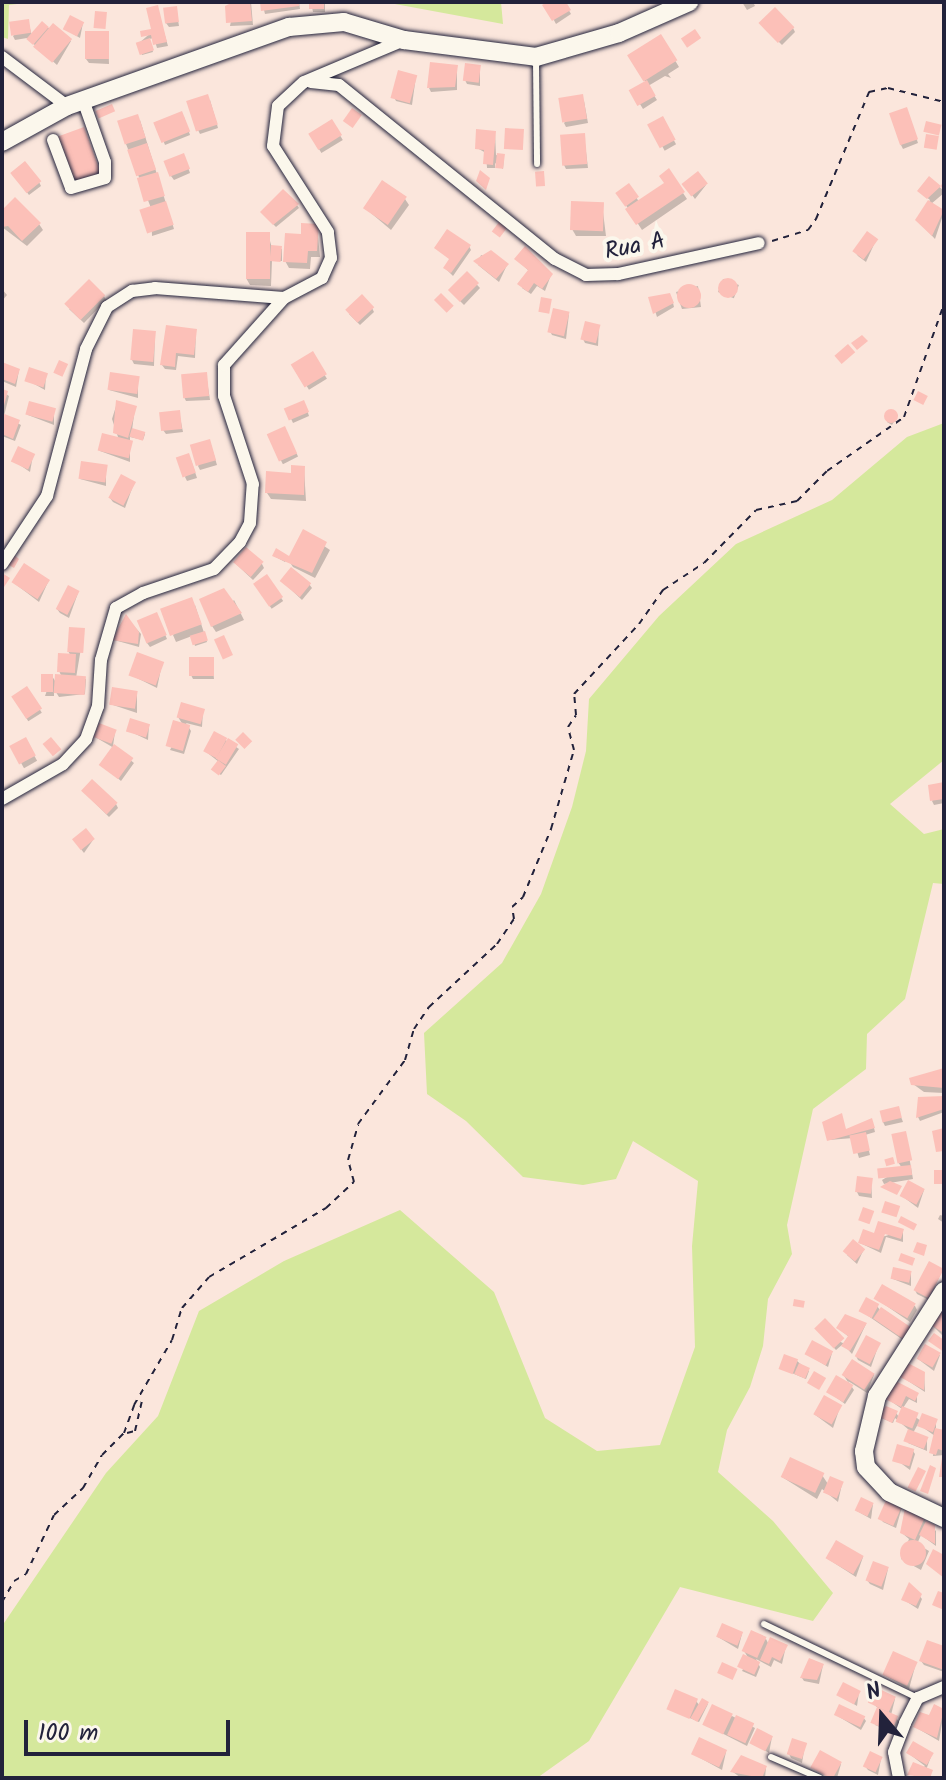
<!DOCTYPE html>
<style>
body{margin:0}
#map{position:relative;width:946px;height:1780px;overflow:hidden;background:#fbe6dc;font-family:Kalam,sans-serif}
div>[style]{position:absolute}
.green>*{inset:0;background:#d5e89c}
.shadow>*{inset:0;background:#0003;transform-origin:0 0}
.building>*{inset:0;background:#fcc0b8;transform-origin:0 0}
.round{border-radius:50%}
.path>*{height:2px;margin-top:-1px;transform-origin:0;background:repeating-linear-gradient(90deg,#22223b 0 6px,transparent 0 12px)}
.roads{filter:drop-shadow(0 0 2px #22223b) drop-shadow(0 0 2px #22223b)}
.lane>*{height:6px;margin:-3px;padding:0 3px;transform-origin:3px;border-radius:3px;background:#fbf7ec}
.street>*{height:12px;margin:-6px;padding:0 6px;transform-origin:6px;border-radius:6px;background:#fbf7ec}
.secondary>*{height:18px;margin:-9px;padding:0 9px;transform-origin:9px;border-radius:9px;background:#fbf7ec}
span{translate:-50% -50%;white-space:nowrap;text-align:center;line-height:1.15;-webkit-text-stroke:8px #fbf7ec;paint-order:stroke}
.street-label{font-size:24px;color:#22223b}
.frame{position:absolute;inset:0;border:4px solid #22223b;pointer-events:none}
.north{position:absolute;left:842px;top:1676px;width:80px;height:80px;-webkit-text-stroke:6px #fbf7ec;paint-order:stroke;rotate:341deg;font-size:22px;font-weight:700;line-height:32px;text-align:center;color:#22223b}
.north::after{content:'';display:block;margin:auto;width:28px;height:36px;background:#22223b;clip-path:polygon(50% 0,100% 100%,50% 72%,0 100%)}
.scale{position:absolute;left:24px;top:1720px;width:206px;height:36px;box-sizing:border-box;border:4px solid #22223b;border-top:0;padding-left:10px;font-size:24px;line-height:28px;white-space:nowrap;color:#22223b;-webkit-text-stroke:6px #fbf7ec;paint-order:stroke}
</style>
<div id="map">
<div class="green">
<i style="clip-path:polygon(2px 2px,33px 2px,9px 5px,8px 39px,2px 37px)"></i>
<i style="clip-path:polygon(384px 2px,501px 2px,503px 24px)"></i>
<i style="clip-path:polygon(944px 423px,944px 760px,890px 804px,924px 834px,944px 829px,944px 884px,933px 883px,905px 999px,867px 1034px,866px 1069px,813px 1109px,787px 1225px,792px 1254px,768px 1299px,763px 1346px,750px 1387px,727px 1430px,718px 1472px,773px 1521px,833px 1593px,813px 1621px,680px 1587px,589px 1741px,537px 1778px,2px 1778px,2px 1626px,106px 1473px,158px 1416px,199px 1311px,284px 1261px,400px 1210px,494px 1292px,545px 1418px,597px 1451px,660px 1445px,695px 1347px,692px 1246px,698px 1181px,633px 1141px,616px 1179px,583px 1185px,523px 1177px,466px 1121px,427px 1094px,424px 1033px,502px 963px,541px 894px,572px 807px,586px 751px,589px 699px,659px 616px,736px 544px,832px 500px,907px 437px)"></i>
</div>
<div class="shadow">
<i style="clip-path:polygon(235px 2px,251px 2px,253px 25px,230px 26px)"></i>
<i style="clip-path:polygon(262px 2px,299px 2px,300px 9px,265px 14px)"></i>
<i style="clip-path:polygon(311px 2px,325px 2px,325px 12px,313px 12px)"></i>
<i style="clip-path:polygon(544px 2px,564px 2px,571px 14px,556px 24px)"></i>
<i style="clip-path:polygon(742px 2px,753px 2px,755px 6px,747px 10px)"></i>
<i style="clip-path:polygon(157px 8px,168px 46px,157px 48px,154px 38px,149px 39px,153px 52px,142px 55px,138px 44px,154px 30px)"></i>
<i style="clip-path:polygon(176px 8px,179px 26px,169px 27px,166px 23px)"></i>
<i style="clip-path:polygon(28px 21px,32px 36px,42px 24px,71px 41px,57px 65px,27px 38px,15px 40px,13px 36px)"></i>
<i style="clip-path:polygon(83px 23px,80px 38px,65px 29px)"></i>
<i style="clip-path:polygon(764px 27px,793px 28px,795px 32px,782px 45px)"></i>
<i style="clip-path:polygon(108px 33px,109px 64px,89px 63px,86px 59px)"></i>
<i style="clip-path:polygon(661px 37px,679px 67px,668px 74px,671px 78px,665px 76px,648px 86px,657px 100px,643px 109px,632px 91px,646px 83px,629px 56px)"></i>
<i style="clip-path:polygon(457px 67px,457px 90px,431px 92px,429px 88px)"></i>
<i style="clip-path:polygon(480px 67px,480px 86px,467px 84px,465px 80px)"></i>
<i style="clip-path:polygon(416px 76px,412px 105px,396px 101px,394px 97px)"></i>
<i style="clip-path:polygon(210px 100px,218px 128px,200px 134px,198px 130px)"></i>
<i style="clip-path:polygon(584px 101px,588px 123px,566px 127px,564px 123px)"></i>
<i style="clip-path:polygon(908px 114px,918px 143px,903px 149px,901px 145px)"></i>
<i style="clip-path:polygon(184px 117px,190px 135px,165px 145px,156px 122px)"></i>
<i style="left:662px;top:119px;width:29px;height:13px;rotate:61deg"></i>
<i style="clip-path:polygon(140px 120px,174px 229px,152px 236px,151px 208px,126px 144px)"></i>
<i style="left:332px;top:122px;width:21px;height:25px;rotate:59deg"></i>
<i style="clip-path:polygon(495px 133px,496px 155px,504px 157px,503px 169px,495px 163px,495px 168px,487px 168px,486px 153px,477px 148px)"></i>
<i style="clip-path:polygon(584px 135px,588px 168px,566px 169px,564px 165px)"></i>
<i style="clip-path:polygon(185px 159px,190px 173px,174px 180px,171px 176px)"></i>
<i style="clip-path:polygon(15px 176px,39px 182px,41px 186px,29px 195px)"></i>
<i style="clip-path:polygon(929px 179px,942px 189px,944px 184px,944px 193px,931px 204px,944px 212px,935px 239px,917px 220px,930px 200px,919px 191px)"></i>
<i style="clip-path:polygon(629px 185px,639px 202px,683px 193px,687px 199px,642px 230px,618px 193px)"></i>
<i style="clip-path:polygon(706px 185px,695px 199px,687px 188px)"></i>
<i style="clip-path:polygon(405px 199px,409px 205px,391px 230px,365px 208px)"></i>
<i style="clip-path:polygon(602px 204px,606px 236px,576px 236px,572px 229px)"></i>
<i style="clip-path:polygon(297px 205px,299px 208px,276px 227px,265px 216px)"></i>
<i style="clip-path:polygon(2px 213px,39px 224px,43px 230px,27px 246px,2px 227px)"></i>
<i style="clip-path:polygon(317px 226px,320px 257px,311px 257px,310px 269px,289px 268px,284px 259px)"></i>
<i style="clip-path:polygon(268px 234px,272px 248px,282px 249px,282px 261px,272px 261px,271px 286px,250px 285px,246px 278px)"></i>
<i style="clip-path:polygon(876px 240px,866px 262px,858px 256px,855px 252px)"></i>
<i style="clip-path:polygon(469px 246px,471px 250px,453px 276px,445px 268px,451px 260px,437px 248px)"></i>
<i style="clip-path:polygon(481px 255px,507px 265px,499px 282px,478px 265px)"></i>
<i style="clip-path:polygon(516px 259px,551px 275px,545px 291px,537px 286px,531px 294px,522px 288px,529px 271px)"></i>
<i style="clip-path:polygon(467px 274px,480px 288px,464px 305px,453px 294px)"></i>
<i style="left:723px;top:279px;width:17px;height:14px;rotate:21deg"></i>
<i style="clip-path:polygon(698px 286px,701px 307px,682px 309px,676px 292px)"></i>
<i style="clip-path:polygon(2px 289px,7px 295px,2px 301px)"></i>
<i style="clip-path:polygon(104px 296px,106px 300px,84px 323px,69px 309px)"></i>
<i style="clip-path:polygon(651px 298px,672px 299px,674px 307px,657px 317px)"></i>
<i style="clip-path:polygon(372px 308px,374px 312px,360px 325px,349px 314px)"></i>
<i style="clip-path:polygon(569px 314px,566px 339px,552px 335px,550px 331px)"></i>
<i style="clip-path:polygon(599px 326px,598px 346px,585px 343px,583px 339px)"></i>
<i style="clip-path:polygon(196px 330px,195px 358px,178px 356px,176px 370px,165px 369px,162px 365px)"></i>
<i style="clip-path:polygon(155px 333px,154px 366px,134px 364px,132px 360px)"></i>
<i style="left:312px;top:354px;width:29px;height:21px;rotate:59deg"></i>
<i style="clip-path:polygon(2px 364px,19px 370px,16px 387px,2px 381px)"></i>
<i style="clip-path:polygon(46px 374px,45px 390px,27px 380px)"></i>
<i style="clip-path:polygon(206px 374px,210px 400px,186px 401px,184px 397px)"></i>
<i style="clip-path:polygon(138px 378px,138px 398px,109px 390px)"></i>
<i style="clip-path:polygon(2px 391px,9px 396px,4px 416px,21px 425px,15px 441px,2px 436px)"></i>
<i style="clip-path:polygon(117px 403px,135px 408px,132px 430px,145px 434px,143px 440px,130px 437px,130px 462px,100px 451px,119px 440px,112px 419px)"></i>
<i style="clip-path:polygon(306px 407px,309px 416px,293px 423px,287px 410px)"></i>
<i style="clip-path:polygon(54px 409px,54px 425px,28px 415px)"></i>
<i style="clip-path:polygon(891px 411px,898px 415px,892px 425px,887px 422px)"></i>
<i style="clip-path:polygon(179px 412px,183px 432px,166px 434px,163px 430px)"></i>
<i style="left:284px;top:429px;width:31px;height:17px;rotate:63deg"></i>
<i style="clip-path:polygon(211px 445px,217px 465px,200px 470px,198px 466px)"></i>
<i style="clip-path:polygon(33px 455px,30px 472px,14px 461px)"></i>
<i style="clip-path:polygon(191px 460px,197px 478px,187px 481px,185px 477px)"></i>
<i style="clip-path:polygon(106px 467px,106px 486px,80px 479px)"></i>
<i style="clip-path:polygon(304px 468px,306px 501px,271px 499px,267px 493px)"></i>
<i style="clip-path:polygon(134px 483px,125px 508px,113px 502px,110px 498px)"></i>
<i style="clip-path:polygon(303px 532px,330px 550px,315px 578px,293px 567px,287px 558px,285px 562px,274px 556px,276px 551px,287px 557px,289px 560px)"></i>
<i style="clip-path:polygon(235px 563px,262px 564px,264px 568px,253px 580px)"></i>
<i style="left:267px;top:577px;width:29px;height:14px;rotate:56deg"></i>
<i style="clip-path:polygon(282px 581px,309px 584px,312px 588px,302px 600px)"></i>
<i style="clip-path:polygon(48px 582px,39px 602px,14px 583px)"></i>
<i style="clip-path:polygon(78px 593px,69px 618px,60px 613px,57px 609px)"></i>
<i style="clip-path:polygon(234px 600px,244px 620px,216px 632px,212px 626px)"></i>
<i style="clip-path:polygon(195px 605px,207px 642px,195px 646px,192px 636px,176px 642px,173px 635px)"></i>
<i style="clip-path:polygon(126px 617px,141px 634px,139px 647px,114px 640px)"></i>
<i style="clip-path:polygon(158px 618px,167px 639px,150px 647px,147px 643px)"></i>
<i style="clip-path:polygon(84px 630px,76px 678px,86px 679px,85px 694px,59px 697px,54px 689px,54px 696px,45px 696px,52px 676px,57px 684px,62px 677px,59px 671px,71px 656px,68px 651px)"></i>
<i style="clip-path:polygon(212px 659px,214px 679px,193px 679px,191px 675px)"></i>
<i style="clip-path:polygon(162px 664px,157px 688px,131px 675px)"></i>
<i style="left:27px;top:689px;width:28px;height:16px;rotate:58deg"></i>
<i style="clip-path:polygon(137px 693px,137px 713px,110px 704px)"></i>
<i style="clip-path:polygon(203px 710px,202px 727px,186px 723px,191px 731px,184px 754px,170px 750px,183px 725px,178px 717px)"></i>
<i style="clip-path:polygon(149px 725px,148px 740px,129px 731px)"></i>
<i style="clip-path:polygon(115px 732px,113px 746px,134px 763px,121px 781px,102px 765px,114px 748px,95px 737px)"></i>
<i style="clip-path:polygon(215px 733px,239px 749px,221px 775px,215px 771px,219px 762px,205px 751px)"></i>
<i style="left:25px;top:739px;width:25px;height:15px;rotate:61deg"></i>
<i style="clip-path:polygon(944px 784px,944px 803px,934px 805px,932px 801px)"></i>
<i style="clip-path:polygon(86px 794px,116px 804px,118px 808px,109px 817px)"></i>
<i style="clip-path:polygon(93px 840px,84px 853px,77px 844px)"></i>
<i style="clip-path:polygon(944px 1070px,944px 1093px,924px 1092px,913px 1084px)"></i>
<i style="clip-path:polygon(944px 1098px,944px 1112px,920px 1121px,918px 1117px)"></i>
<i style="clip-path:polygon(898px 1109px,903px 1122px,885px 1126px,883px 1122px)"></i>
<i style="clip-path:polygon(873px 1124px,875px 1132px,865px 1135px,870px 1155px,859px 1158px,853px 1138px,829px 1140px)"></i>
<i style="clip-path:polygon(905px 1133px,913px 1179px,884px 1184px,882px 1180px,902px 1168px,898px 1162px)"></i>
<i style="clip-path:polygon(871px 1180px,872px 1198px,859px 1196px,857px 1192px)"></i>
<i style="clip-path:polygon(924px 1190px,918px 1208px,902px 1196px)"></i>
<i style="clip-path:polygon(940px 1215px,944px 1216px,944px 1223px,938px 1219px)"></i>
<i style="clip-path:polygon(903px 1231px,903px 1242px,886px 1237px,881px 1253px,860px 1243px)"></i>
<i style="clip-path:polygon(863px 1251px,857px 1264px,847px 1255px)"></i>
<i style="clip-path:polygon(942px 1270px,929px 1300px,917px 1294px,915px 1290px)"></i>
<i style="clip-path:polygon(911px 1273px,911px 1286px,893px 1279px)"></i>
<i style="clip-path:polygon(875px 1298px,915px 1306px,917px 1310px,910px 1322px)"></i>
<i style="clip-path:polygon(944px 1304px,944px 1337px,931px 1324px)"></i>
<i style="clip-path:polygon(877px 1306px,880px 1310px,906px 1342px,861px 1311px)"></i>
<i style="clip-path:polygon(866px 1324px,852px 1354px,843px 1344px,836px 1350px,819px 1332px,845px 1344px,849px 1337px,838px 1328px)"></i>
<i style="clip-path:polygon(879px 1344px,871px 1367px,858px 1360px,856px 1356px)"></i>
<i style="clip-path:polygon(832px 1353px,828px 1367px,807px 1354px)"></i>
<i style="clip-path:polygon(940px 1355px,934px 1371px,918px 1359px)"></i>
<i style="clip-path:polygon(797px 1361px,809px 1371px,806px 1379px,780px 1368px)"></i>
<i style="clip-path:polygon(924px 1373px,925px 1392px,902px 1377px)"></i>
<i style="clip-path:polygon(874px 1375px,867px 1393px,848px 1381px,854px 1390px,845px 1404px,829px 1392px,850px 1385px,844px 1376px)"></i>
<i style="clip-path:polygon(917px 1395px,917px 1403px,909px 1399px,903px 1408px,921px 1421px,936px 1421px,936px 1431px,944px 1432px,944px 1455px,933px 1456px,935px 1436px,918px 1424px,913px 1433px,927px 1438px,927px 1451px,908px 1443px,909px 1430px,895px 1418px,893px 1423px,879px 1417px,896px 1413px,899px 1417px,902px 1409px,885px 1397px)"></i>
<i style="clip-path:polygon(840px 1407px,833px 1428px,814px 1414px)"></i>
<i style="clip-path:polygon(913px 1451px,915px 1454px,910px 1470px,898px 1461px)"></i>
<i style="clip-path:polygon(822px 1475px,828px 1484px,842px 1484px,838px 1502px,822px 1489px,817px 1499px,782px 1477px)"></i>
<i style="clip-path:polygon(873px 1504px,871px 1519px,857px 1511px)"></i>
<i style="clip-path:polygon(902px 1507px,896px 1528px,883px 1522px,881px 1519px)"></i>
<i style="clip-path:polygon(924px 1519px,936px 1531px,936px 1546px,921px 1535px,917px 1544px,929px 1551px,921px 1570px,901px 1559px,909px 1539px,902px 1533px)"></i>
<i style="clip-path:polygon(863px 1557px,856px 1577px,828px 1559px)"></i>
<i style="clip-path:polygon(888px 1569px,883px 1590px,870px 1584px,867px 1580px)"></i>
<i style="clip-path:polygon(910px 1584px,922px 1599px,918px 1609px,904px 1600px)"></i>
<i style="clip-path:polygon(742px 1634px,738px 1649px,718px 1637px)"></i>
<i style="clip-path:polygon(766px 1639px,769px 1645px,786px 1646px,782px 1664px,774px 1660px,771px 1667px,756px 1659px,760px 1667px,756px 1677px,742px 1671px,749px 1659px,744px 1651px)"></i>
<i style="clip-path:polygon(944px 1648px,944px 1672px,924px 1665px,921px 1661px)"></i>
<i style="clip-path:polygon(916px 1663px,909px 1689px,884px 1675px)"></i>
<i style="clip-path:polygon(823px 1665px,819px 1684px,804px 1681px,802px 1678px)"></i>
<i style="clip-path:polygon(859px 1692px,857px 1706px,839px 1695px)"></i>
<i style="clip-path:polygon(895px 1699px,891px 1715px,899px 1721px,894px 1733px,875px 1725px,878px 1708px,871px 1702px)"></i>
<i style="clip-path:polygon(696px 1701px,700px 1706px,708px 1704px,699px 1722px,669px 1709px)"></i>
<i style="clip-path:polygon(935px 1707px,944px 1711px,939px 1741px,915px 1727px,930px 1718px)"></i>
<i style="clip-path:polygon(836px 1715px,863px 1717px,866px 1721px,861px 1730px)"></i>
<i style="clip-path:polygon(732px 1716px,755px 1728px,747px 1746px,704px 1724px)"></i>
<i style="clip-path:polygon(772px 1737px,769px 1753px,753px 1743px)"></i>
<i style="clip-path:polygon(805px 1745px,802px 1763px,791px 1758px,789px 1754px)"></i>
<i style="clip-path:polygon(726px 1752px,722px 1770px,693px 1754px)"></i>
<i style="clip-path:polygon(908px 1753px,932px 1754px,926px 1770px,933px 1778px,911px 1778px,925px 1766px)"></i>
<i style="clip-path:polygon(881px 1759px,878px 1775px,868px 1770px,865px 1766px)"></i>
<i style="clip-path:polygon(841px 1764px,837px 1778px,812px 1767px)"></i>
<i style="clip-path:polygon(766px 1767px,765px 1778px,741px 1778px,733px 1772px)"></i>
</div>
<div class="building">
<i style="clip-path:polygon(233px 2px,250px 2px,252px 21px,226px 23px,225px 6px)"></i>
<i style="clip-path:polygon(260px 2px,299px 2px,299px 6px,261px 11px)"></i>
<i style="left:309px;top:2px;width:15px;height:7px"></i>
<i style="clip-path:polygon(547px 2px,566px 2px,571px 10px,552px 21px,542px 5px)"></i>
<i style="clip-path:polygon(158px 5px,167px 42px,153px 45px,151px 35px,141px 37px,140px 31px,151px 29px,146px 8px)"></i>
<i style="left:177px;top:6px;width:16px;height:14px;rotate:83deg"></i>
<i style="left:775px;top:7px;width:28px;height:23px;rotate:46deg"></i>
<i style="left:95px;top:11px;width:12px;height:17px;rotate:5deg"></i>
<i style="left:70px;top:15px;width:16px;height:16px;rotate:27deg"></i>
<i style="left:29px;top:19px;width:14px;height:20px;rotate:82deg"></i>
<i style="left:42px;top:21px;width:9px;height:24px;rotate:41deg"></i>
<i style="left:53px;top:23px;width:25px;height:31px;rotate:40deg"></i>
<i style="left:695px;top:29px;width:11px;height:17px;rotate:56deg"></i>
<i style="left:85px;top:31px;width:24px;height:28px"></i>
<i style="left:661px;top:34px;width:31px;height:40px;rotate:58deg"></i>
<i style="left:150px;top:38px;width:13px;height:15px;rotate:72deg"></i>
<i style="clip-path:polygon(430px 62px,458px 65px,455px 87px,427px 88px)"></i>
<i style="left:465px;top:63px;width:16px;height:18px;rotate:7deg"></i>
<i style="left:398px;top:70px;width:20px;height:29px;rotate:15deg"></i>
<i style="left:647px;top:80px;width:18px;height:21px;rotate:61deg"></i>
<i style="left:208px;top:94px;width:32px;height:23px;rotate:72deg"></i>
<i style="left:583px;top:94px;width:25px;height:25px;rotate:81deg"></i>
<i style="left:112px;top:104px;width:8px;height:18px;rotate:67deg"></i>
<i style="left:907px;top:107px;width:34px;height:19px;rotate:71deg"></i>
<i style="left:352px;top:108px;width:12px;height:16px;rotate:35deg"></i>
<i style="left:182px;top:111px;width:22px;height:31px;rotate:68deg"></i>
<i style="left:138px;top:114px;width:25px;height:22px;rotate:72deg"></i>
<i style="left:663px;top:116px;width:27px;height:18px;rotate:62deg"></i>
<i style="left:332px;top:119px;width:19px;height:28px;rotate:58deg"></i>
<i style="left:926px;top:121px;width:16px;height:11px;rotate:14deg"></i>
<i style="left:84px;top:127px;width:50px;height:27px;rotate:70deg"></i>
<i style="left:505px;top:128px;width:19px;height:21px;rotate:3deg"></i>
<i style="clip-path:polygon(476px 129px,496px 131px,493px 165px,483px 164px,484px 150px,475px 149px)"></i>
<i style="left:585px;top:133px;width:31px;height:25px;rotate:86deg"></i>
<i style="left:926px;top:134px;width:13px;height:14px;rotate:9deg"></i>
<i style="left:147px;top:143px;width:28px;height:21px;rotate:71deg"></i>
<i style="left:184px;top:153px;width:17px;height:22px;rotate:69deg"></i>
<i style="left:497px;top:153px;width:8px;height:15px;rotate:7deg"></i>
<i style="left:25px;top:161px;width:26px;height:19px;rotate:51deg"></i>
<i style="clip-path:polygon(669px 168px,685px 192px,636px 225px,625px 209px,664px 183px,659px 176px)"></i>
<i style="clip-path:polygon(480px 170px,490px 178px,486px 190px,476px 181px)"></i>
<i style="left:544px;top:171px;width:15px;height:9px;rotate:86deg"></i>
<i style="left:698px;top:171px;width:16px;height:21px;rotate:52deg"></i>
<i style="left:158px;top:172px;width:25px;height:22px;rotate:74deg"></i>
<i style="clip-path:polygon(929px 176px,941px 186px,944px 179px,944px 194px,941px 186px,927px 199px,917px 191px)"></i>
<i style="left:382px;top:180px;width:30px;height:34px;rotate:34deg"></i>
<i style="left:629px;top:183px;width:17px;height:17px;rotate:54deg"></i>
<i style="clip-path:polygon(283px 189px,299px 204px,273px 225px,260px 212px)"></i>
<i style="clip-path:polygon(15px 197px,41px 223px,22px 241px,8px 226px,2px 227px,2px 210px)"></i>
<i style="clip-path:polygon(928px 200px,944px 210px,932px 236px,915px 220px)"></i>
<i style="left:166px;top:201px;width:25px;height:28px;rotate:72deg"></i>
<i style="left:571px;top:201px;width:33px;height:29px;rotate:2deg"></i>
<i style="left:499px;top:222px;width:10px;height:12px;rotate:37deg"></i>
<i style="clip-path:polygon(301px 223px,319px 224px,317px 251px,308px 251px,307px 263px,283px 262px,285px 233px,301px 234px)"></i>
<i style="clip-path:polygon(447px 229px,471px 245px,451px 273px,443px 268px,449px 259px,434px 248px)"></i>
<i style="left:867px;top:231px;width:14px;height:25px;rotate:36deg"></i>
<i style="left:246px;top:232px;width:24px;height:47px"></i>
<i style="left:271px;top:245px;width:11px;height:16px;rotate:5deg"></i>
<i style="clip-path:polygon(525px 246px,553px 274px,542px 289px,534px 283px,528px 292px,517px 284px,528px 270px,514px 259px)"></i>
<i style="clip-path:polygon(491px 250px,509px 264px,496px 279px,473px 261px)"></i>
<i style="left:467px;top:271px;width:17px;height:27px;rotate:45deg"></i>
<i class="round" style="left:718px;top:278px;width:20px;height:20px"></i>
<i style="left:89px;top:279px;width:23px;height:35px;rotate:45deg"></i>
<i class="round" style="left:677px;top:284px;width:24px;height:24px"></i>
<i style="left:441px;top:293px;width:18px;height:10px;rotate:45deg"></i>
<i style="clip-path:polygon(670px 293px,674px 303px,653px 314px,648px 297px)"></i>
<i style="left:362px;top:294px;width:18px;height:23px;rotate:47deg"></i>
<i style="left:541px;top:297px;width:11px;height:15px;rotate:10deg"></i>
<i style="left:553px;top:308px;width:17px;height:25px;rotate:13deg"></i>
<i style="left:585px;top:321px;width:16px;height:19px;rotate:14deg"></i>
<i style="clip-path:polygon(166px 325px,197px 329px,194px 355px,176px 353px,175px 367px,160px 365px)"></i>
<i style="left:133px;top:329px;width:23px;height:31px;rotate:5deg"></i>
<i style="clip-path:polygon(862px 335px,868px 341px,857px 350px,851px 343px)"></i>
<i style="left:848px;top:344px;width:11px;height:18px;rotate:49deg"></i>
<i style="left:313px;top:351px;width:27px;height:26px;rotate:59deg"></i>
<i style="left:59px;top:360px;width:10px;height:14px;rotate:24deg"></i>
<i style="clip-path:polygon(2px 362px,20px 369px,15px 384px,2px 379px)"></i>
<i style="left:29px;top:367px;width:20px;height:15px;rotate:18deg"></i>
<i style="left:110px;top:372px;width:30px;height:18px;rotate:8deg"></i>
<i style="left:207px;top:372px;width:24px;height:26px;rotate:85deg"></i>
<i style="clip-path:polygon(2px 389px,8px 391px,3px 409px,2px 409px)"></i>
<i style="left:918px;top:391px;width:11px;height:10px;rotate:27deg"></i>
<i style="clip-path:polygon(116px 400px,137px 406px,128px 438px,113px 433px)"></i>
<i style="left:304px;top:400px;width:13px;height:22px;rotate:67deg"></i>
<i style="left:29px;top:401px;width:28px;height:14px;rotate:15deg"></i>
<i class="round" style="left:884px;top:409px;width:14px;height:14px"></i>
<i style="left:180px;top:410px;width:19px;height:21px;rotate:84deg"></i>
<i style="clip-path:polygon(2px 413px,20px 420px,13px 439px,2px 434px)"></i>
<i style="left:285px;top:426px;width:30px;height:20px;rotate:66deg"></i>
<i style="left:132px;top:428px;width:14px;height:9px;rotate:17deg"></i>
<i style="left:102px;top:433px;width:32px;height:18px;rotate:14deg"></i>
<i style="left:210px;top:439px;width:22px;height:21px;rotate:74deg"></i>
<i style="left:18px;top:446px;width:19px;height:17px;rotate:25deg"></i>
<i style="left:189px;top:453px;width:21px;height:14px;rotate:71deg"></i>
<i style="left:81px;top:461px;width:27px;height:18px;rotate:8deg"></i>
<i style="clip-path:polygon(291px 465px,305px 466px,304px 495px,265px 493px,266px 471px,291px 473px)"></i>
<i style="left:121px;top:474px;width:17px;height:27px;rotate:28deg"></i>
<i style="clip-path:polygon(303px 529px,327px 542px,312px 573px,272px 556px,276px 548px,289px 556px)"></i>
<i style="left:246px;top:547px;width:23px;height:20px;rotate:40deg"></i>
<i style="clip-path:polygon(14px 555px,19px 559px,14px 568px,9px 565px)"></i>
<i style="left:24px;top:563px;width:31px;height:23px;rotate:33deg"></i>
<i style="left:291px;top:567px;width:26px;height:18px;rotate:39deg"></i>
<i style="clip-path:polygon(2px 573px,10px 578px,2px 590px)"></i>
<i style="left:267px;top:574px;width:28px;height:17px;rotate:55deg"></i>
<i style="left:68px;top:585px;width:13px;height:27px;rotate:27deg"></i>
<i style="clip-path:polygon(224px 588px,242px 613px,211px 627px,199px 599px)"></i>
<i style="left:192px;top:597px;width:29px;height:34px;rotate:70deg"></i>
<i style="left:157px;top:612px;width:25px;height:22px;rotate:67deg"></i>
<i style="clip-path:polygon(126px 614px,139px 632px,138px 644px,112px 640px)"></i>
<i style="left:69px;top:627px;width:16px;height:25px;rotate:4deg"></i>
<i style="left:205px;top:631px;width:10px;height:16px;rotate:73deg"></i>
<i style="left:224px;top:635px;width:22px;height:11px;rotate:66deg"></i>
<i style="left:137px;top:652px;width:29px;height:25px;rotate:20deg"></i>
<i style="left:58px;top:653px;width:18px;height:19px;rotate:3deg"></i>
<i style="left:189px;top:657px;width:25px;height:19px"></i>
<i style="left:41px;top:674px;width:12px;height:18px"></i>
<i style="left:55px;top:674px;width:31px;height:19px;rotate:4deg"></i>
<i style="left:27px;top:686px;width:27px;height:19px;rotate:56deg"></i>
<i style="left:112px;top:687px;width:26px;height:18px;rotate:9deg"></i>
<i style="left:181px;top:702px;width:25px;height:16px;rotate:16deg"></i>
<i style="left:130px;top:718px;width:21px;height:14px;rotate:17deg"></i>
<i style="left:173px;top:720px;width:18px;height:27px;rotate:16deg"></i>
<i style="left:99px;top:723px;width:19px;height:15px;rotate:21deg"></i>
<i style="left:214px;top:731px;width:15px;height:23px;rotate:28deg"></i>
<i style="left:243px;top:732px;width:13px;height:11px;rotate:45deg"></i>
<i style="left:26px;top:737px;width:21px;height:19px;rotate:62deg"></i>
<i style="left:51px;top:737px;width:16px;height:11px;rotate:50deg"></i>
<i style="left:228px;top:738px;width:12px;height:24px;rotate:31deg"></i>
<i style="left:114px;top:744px;width:24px;height:26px;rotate:36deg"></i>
<i style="left:218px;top:760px;width:10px;height:12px;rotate:37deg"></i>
<i style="left:92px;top:779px;width:35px;height:16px;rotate:43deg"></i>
<i style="clip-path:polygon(944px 782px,944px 799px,930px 801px,928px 785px)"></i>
<i style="left:86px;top:828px;width:14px;height:18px;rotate:51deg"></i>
<i style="clip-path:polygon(944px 1068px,944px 1088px,911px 1085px,909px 1078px)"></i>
<i style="clip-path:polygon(944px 1096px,944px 1109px,916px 1118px,918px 1097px)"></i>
<i style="left:899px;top:1106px;width:12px;height:20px;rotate:76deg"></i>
<i style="clip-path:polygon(842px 1113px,846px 1129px,872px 1118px,875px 1128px,827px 1141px,822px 1122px)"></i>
<i style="clip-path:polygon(944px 1128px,944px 1151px,936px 1152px,932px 1131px)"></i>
<i style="left:906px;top:1131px;width:30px;height:15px;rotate:78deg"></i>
<i style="left:866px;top:1132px;width:19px;height:17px;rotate:78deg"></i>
<i style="left:893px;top:1157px;width:7px;height:9px;rotate:74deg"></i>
<i style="left:911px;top:1165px;width:10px;height:34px;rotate:84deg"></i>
<i style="left:934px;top:1170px;width:10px;height:14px"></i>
<i style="left:857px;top:1176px;width:16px;height:16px;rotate:7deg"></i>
<i style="left:908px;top:1180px;width:19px;height:18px;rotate:28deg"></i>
<i style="clip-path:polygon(890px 1181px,902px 1186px,897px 1195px,880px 1187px)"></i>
<i style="left:885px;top:1201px;width:16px;height:12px;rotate:18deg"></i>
<i style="left:863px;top:1207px;width:12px;height:14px;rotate:20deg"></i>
<i style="left:901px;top:1216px;width:18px;height:7px;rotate:27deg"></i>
<i style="clip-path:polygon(878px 1221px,904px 1229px,901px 1239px,885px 1234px,879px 1250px,858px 1243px,863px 1229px,874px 1233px)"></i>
<i style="left:853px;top:1239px;width:16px;height:16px;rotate:40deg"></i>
<i style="clip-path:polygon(917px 1242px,927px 1245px,924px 1256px,913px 1252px)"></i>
<i style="left:901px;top:1253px;width:15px;height:8px;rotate:20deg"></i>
<i style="left:929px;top:1261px;width:17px;height:33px;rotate:28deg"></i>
<i style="left:893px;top:1267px;width:19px;height:12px;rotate:12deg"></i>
<i style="left:882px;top:1284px;width:39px;height:17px;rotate:30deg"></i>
<i style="left:866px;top:1297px;width:15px;height:16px;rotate:28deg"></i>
<i style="left:794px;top:1299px;width:11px;height:7px;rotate:10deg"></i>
<i style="clip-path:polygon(944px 1300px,944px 1333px,929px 1324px)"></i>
<i style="left:881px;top:1307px;width:36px;height:14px;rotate:34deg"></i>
<i style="clip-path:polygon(845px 1314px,867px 1323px,850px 1351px,841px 1346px,848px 1336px,836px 1328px)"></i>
<i style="left:825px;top:1318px;width:28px;height:15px;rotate:46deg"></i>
<i style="clip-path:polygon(934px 1333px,944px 1340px,944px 1352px,928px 1341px)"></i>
<i style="left:866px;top:1335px;width:17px;height:24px;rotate:28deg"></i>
<i style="left:812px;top:1340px;width:24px;height:16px;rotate:28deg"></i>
<i style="left:925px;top:1344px;width:18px;height:17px;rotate:29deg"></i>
<i style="left:784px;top:1354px;width:15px;height:16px;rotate:20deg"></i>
<i style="left:852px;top:1359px;width:27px;height:19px;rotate:33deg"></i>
<i style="left:799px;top:1363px;width:12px;height:12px;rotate:24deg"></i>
<i style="clip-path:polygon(908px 1363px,925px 1372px,924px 1390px,900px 1377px)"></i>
<i style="left:814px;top:1371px;width:14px;height:14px;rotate:30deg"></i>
<i style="left:836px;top:1375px;width:20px;height:20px;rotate:30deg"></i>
<i style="clip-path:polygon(892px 1379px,919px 1393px,915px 1401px,906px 1396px,901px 1407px,883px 1398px)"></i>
<i style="left:824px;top:1395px;width:21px;height:22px;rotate:29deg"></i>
<i style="clip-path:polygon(886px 1406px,898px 1411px,892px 1423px,876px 1415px)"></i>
<i style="left:902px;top:1406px;width:18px;height:17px;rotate:22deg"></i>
<i style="left:922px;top:1413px;width:17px;height:14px;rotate:21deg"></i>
<i style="clip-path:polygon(935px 1428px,944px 1430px,944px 1451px,938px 1449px,936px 1455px,929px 1453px)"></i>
<i style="left:908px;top:1429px;width:22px;height:13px;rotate:21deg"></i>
<i style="left:897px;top:1444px;width:18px;height:18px;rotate:16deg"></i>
<i style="left:790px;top:1457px;width:38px;height:22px;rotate:25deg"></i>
<i style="clip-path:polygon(942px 1458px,944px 1458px,944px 1477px,939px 1477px)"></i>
<i style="clip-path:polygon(930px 1465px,936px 1468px,928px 1494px,920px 1491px)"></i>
<i style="left:918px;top:1467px;width:9px;height:23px;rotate:27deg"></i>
<i style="left:830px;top:1476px;width:15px;height:18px;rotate:23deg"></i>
<i style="left:861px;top:1497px;width:14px;height:15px;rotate:25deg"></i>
<i style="left:887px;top:1498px;width:17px;height:23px;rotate:24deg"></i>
<i style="clip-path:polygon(905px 1508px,925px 1517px,915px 1540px,900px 1533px)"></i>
<i style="clip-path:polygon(926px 1521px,935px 1525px,935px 1544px,919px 1535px)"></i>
<i style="left:836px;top:1540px;width:32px;height:21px;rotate:30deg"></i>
<i class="round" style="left:900px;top:1540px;width:26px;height:26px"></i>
<i style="clip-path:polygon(933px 1549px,944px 1555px,944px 1578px,926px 1564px)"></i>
<i style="left:873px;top:1561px;width:17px;height:21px;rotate:21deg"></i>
<i style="clip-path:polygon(909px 1582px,922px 1594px,916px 1606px,901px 1600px)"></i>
<i style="clip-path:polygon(938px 1591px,944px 1593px,944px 1610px,932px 1605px)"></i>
<i style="left:722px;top:1623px;width:23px;height:15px;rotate:23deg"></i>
<i style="left:751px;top:1630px;width:17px;height:23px;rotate:24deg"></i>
<i style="clip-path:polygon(770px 1637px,788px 1645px,780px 1661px,772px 1657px,769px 1664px,760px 1660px)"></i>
<i style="clip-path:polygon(927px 1640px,944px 1646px,944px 1670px,919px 1661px)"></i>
<i style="left:893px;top:1651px;width:27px;height:26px;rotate:24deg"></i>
<i style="left:743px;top:1654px;width:19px;height:14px;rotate:25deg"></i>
<i style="clip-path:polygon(809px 1658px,824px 1664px,817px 1680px,800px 1678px)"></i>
<i style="left:722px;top:1662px;width:17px;height:12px;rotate:24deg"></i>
<i style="left:843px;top:1682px;width:20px;height:15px;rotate:27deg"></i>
<i style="left:875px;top:1687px;width:23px;height:17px;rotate:25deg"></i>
<i style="left:675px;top:1689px;width:25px;height:22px;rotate:23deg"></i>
<i style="left:702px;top:1698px;width:8px;height:23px;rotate:30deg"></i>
<i style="left:712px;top:1704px;width:23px;height:23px;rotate:25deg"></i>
<i style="left:839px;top:1704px;width:29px;height:12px;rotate:25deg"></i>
<i style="clip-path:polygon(934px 1704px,944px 1709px,937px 1738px,913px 1727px,920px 1712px,929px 1715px)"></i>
<i style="left:877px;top:1707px;width:23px;height:17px;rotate:23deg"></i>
<i style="left:736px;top:1715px;width:20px;height:22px;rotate:24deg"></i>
<i style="left:757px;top:1728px;width:18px;height:17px;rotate:27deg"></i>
<i style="left:699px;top:1737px;width:31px;height:19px;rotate:25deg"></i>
<i style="left:792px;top:1738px;width:16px;height:17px;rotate:18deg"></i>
<i style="left:913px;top:1741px;width:24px;height:14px;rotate:30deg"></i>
<i style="left:820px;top:1750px;width:25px;height:20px;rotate:29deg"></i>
<i style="left:870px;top:1751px;width:14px;height:17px;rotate:25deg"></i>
<i style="clip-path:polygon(741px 1755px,767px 1766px,762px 1778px,730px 1772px)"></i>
<i style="clip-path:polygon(913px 1762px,933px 1770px,930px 1778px,907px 1775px)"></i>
</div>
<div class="path">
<i style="left:772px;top:241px;width:38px;rotate:-17deg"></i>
<i style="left:808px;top:230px;width:14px;rotate:-54deg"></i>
<i style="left:816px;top:219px;width:138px;rotate:-67.3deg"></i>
<i style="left:869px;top:92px;width:19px;rotate:-12deg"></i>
<i style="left:888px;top:88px;width:58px;rotate:14deg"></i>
<i style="left:127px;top:1433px;width:8px;rotate:-14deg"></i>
<i style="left:135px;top:1431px;width:32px;rotate:-77deg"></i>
<i style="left:2px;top:1602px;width:24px;rotate:-60deg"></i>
<i style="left:14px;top:1581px;width:14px;rotate:-30deg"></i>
<i style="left:26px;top:1574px;width:65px;rotate:-64.6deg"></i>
<i style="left:54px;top:1515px;width:40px;rotate:-43deg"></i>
<i style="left:83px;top:1488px;width:38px;rotate:-60deg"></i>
<i style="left:102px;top:1455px;width:31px;rotate:-45deg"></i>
<i style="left:124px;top:1433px;width:30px;rotate:-70deg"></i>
<i style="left:134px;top:1405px;width:75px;rotate:-59.7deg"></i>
<i style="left:172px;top:1340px;width:34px;rotate:-73deg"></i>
<i style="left:182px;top:1308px;width:41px;rotate:-48.9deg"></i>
<i style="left:209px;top:1277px;width:136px;rotate:-30.5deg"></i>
<i style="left:326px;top:1208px;width:38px;rotate:-43deg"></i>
<i style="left:354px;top:1182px;width:23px;rotate:-105deg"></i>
<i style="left:348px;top:1160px;width:37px;rotate:-74deg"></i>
<i style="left:358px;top:1124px;width:79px;rotate:-53.7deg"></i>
<i style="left:405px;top:1060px;width:32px;rotate:-74deg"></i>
<i style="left:414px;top:1029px;width:27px;rotate:-56deg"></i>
<i style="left:429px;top:1007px;width:93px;rotate:-42.8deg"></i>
<i style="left:497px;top:944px;width:30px;rotate:-56deg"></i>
<i style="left:514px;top:919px;width:12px;rotate:-99deg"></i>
<i style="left:512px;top:907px;width:15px;rotate:-42deg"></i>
<i style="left:523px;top:897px;width:74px;rotate:-67.6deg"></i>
<i style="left:551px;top:829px;width:82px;rotate:-73.8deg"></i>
<i style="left:574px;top:750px;width:24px;rotate:-105deg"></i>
<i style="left:568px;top:727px;width:14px;rotate:-56deg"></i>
<i style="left:576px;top:715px;width:21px;rotate:-95deg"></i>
<i style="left:574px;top:694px;width:96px;rotate:-47.1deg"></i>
<i style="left:639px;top:624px;width:42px;rotate:-54.8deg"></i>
<i style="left:663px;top:590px;width:49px;rotate:-33.4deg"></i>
<i style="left:704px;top:563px;width:74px;rotate:-45.5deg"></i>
<i style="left:756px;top:510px;width:42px;rotate:-12.4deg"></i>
<i style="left:797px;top:501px;width:42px;rotate:-45deg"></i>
<i style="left:827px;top:471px;width:94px;rotate:-35deg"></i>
<i style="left:904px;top:417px;width:120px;rotate:-70.5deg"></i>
</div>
<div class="roads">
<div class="lane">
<i style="left:536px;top:61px;width:103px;rotate:89.4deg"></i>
<i style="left:764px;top:1624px;width:171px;rotate:25.7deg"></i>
<i style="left:771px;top:1757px;width:53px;rotate:23.2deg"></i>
</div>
<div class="street">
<i style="left:2px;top:57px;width:81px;rotate:37deg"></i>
<i style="left:311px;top:82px;width:28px;rotate:6deg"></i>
<i style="left:339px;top:85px;width:277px;rotate:38.9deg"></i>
<i style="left:555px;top:259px;width:35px;rotate:27deg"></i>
<i style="left:586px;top:275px;width:32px;rotate:-2deg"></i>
<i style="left:618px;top:274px;width:144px;rotate:-12.4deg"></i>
<i style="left:53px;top:140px;width:51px;rotate:69.4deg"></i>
<i style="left:71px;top:188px;width:35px;rotate:-16deg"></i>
<i style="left:105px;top:178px;width:16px;rotate:-90deg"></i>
<i style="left:105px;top:162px;width:66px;rotate:-109.5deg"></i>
<i style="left:2px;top:564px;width:82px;rotate:-56.5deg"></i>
<i style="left:47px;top:496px;width:152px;rotate:-75.1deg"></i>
<i style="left:86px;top:349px;width:47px;rotate:-63.4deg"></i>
<i style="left:107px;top:307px;width:30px;rotate:-33deg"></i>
<i style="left:132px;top:291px;width:23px;rotate:-7deg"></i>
<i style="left:155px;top:288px;width:129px;rotate:4.4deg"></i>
<i style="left:284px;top:298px;width:43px;rotate:-27.8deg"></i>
<i style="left:322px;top:278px;width:22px;rotate:-66deg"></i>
<i style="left:331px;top:258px;width:26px;rotate:-97deg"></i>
<i style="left:328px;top:232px;width:102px;rotate:-122.6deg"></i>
<i style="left:273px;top:146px;width:40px;rotate:-82.9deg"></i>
<i style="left:278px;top:106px;width:35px;rotate:-43deg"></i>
<i style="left:304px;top:82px;width:108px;rotate:-22.8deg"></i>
<i style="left:2px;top:799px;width:70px;rotate:-29.8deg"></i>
<i style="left:63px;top:764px;width:34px;rotate:-47deg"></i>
<i style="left:86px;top:739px;width:35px;rotate:-70deg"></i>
<i style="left:98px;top:706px;width:46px;rotate:-86.3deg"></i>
<i style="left:101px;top:660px;width:54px;rotate:-73.9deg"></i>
<i style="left:116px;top:608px;width:31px;rotate:-29deg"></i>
<i style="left:143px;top:593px;width:75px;rotate:-18.7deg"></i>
<i style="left:214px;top:569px;width:37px;rotate:-46deg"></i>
<i style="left:240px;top:542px;width:21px;rotate:-62deg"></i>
<i style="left:250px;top:523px;width:39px;rotate:-86deg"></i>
<i style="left:253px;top:484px;width:93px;rotate:-108.2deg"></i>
<i style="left:224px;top:396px;width:31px;rotate:-90deg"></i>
<i style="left:224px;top:365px;width:90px;rotate:-48.2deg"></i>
<i style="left:899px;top:1778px;width:26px;rotate:-101deg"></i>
<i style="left:894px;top:1752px;width:31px;rotate:-69deg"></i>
<i style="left:905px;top:1723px;width:28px;rotate:-63deg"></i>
<i style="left:918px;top:1698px;width:28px;rotate:-23deg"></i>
</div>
<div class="secondary">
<i style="left:2px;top:142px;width:74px;rotate:-29deg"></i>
<i style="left:67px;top:106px;width:236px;rotate:-19.6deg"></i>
<i style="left:289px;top:27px;width:55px;rotate:-5.2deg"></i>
<i style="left:344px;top:22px;width:63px;rotate:16.7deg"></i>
<i style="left:404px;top:40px;width:133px;rotate:7.3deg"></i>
<i style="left:536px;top:57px;width:86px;rotate:-16.1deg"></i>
<i style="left:619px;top:33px;width:77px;rotate:-23.9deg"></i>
<i style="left:944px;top:1291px;width:125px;rotate:122.5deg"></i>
<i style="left:877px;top:1396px;width:57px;rotate:103.3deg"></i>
<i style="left:864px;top:1451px;width:16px;rotate:83deg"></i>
<i style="left:866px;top:1467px;width:34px;rotate:47deg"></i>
<i style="left:889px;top:1492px;width:61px;rotate:25.3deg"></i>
</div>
</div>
<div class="street-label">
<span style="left:635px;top:247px;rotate:-11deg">Rua A</span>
</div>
<div class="frame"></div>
<div class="north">N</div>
<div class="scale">100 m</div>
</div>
